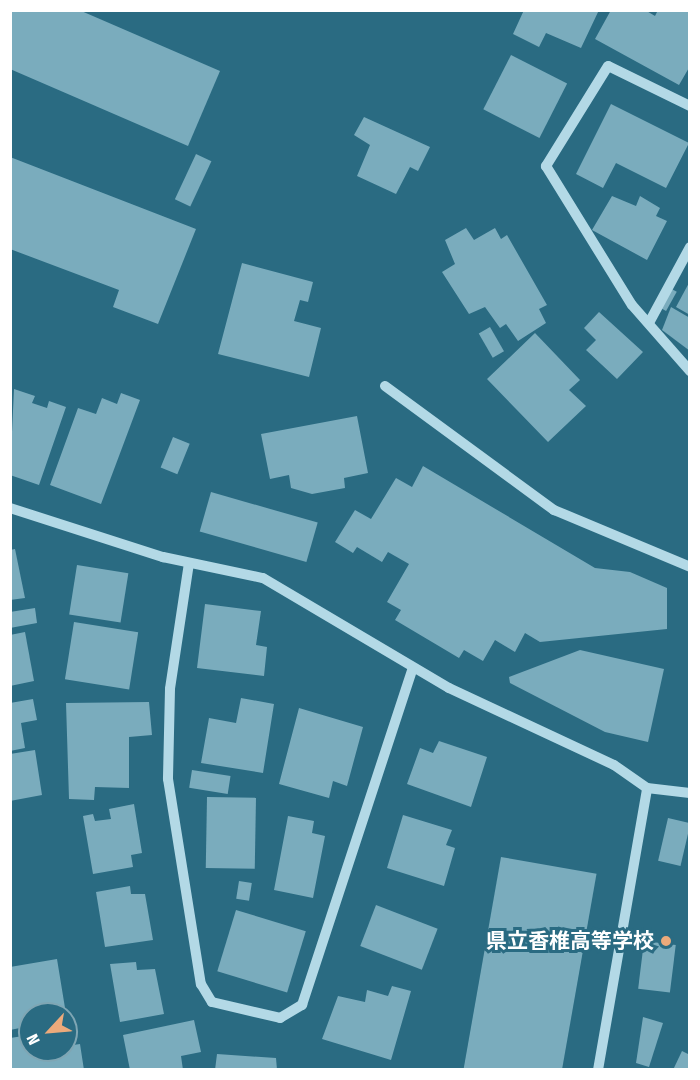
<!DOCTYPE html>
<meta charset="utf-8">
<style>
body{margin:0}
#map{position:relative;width:700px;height:1080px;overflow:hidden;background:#2a6b82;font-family:"Fira Sans Condensed","Noto Sans JP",sans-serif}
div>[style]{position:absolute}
.building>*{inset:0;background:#7aacbd;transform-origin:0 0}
.minor>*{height:10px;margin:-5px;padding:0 5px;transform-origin:5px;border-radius:5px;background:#b3d9e6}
.dots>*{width:16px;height:16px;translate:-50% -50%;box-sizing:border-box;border:3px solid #2a6b82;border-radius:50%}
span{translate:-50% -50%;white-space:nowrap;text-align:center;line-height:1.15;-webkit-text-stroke:6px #2a6b82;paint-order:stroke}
.poi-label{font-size:21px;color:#fff;font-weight:700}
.right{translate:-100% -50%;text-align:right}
.frame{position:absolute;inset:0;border:12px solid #fff;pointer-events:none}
.north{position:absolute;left:18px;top:1002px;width:60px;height:60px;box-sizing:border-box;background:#2a6b82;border:2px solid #7fa6b4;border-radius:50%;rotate:244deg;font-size:16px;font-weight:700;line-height:24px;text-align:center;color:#fff}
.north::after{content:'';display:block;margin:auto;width:21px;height:27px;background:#ecaa7b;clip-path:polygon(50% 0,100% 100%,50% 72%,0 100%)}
</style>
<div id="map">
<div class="building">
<i style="clip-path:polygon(10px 10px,79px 10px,220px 71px,188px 146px,10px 69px)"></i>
<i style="clip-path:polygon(524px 10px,599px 10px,581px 48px,546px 33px,539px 47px,513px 34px)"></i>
<i style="clip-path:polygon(611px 10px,645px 10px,655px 16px,658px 10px,690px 10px,690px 66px,679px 85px,595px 39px)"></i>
<i style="left:511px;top:55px;width:63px;height:61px;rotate:27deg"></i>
<i style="clip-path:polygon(611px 104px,689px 143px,666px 188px,616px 163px,603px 188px,576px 174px)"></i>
<i style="clip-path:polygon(364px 117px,430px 147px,418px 171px,410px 167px,396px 194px,357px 176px,370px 145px,354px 135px)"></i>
<i style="left:196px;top:154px;width:17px;height:50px;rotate:25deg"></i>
<i style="clip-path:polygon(10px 157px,196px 229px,158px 324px,113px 307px,119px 290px,10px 249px)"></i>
<i style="clip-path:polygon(612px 196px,636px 206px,640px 196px,660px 208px,656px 216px,667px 221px,647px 260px,592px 230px)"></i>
<i style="clip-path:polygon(466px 228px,474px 240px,495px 228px,501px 239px,507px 235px,547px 305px,539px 309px,546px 323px,518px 341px,506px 324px,500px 328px,485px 307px,469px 314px,442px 272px,455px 264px,445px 240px)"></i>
<i style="clip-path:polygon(242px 263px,313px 282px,308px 302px,300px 300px,294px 321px,321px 328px,309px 377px,218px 354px)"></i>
<i style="clip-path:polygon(690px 281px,690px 315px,676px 307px)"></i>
<i style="left:668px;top:287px;width:10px;height:22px;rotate:29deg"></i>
<i style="clip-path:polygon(671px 307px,690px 318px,690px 351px,662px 330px)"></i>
<i style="clip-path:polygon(599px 312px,643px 352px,617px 379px,586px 350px,596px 340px,584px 328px)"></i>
<i style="left:490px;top:327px;width:28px;height:13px;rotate:60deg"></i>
<i style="clip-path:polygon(535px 333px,580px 380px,569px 390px,586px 406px,548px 442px,487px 379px)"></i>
<i style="clip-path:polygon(14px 389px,35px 396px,32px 403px,47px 408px,49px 401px,66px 407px,39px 485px,10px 475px)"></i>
<i style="clip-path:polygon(121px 393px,140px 400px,101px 504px,50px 485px,78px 408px,96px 414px,102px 398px,117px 404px)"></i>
<i style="clip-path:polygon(357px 416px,368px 473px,344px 478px,345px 488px,312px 494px,291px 488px,289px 475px,270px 479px,261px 434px)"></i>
<i style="left:173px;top:437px;width:18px;height:33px;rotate:22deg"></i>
<i style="clip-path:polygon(423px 466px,595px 568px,630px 572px,667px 588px,667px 629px,540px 642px,525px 633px,515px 652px,495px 640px,483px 661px,464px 650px,459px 658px,395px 620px,401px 610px,387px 602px,409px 564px,388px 552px,382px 562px,357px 547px,353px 553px,335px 542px,355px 510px,371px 519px,396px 478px,412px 487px)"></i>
<i style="left:211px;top:492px;width:111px;height:41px;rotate:16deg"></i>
<i style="clip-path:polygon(15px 549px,25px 598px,10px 600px,10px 550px)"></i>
<i style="left:77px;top:565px;width:52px;height:50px;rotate:9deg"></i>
<i style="clip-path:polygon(205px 604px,261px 611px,256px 645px,267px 647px,264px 676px,197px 668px)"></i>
<i style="clip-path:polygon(35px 608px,37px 623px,10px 628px,10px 612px)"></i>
<i style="left:74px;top:622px;width:65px;height:58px;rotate:9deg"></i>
<i style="clip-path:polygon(25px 632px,34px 681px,10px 686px,10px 635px)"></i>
<i style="clip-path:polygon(580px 650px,664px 669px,648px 742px,605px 732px,510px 683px,509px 677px)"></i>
<i style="clip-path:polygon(241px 698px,274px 704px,263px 773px,201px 763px,209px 718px,236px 723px)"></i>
<i style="clip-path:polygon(33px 699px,37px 720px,21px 723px,25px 748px,10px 751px,10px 703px)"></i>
<i style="clip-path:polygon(149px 702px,152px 735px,129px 737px,129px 788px,95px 787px,94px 800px,69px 799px,66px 703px)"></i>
<i style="clip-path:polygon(299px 708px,363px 727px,347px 786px,333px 781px,329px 798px,279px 784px)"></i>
<i style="clip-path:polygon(439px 741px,487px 757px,471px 807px,407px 784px,420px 748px,433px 753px)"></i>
<i style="clip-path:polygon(35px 750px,42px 795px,10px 801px,10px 754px)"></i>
<i style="left:192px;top:770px;width:39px;height:18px;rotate:9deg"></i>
<i style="left:207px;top:797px;width:49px;height:71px;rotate:1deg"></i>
<i style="clip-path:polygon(134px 804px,142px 853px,131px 855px,133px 867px,93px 874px,83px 816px,93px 814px,95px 821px,111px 819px,109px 809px)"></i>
<i style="clip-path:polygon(403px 815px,452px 830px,446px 845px,455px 848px,444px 886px,387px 868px)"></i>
<i style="clip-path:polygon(288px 816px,314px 821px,312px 833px,325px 836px,313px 898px,274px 890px)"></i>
<i style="left:668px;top:818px;width:23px;height:44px;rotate:13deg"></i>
<i style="left:501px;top:857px;width:97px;height:216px;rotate:10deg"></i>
<i style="left:239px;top:881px;width:13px;height:18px;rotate:9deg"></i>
<i style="clip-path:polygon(130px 886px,131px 894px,145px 894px,153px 940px,105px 947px,96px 892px)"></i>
<i style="left:376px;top:905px;width:66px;height:44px;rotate:21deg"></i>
<i style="left:236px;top:910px;width:73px;height:64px;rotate:17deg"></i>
<i style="left:644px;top:941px;width:32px;height:48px;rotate:7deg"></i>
<i style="clip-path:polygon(57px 959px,66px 1014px,30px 1014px,30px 1026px,10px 1030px,10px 967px)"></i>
<i style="clip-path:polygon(136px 962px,137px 970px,155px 969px,164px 1014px,120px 1022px,110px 964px)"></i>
<i style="clip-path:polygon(392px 986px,411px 991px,391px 1060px,322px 1039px,338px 996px,365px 1002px,367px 990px,388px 996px)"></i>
<i style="clip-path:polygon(643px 1017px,663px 1023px,649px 1067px,636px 1063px)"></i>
<i style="clip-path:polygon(194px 1020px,201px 1052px,181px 1056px,183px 1070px,130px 1070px,123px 1035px)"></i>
<i style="clip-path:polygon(30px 1035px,30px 1050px,66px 1050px,66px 1046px,80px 1044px,84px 1070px,10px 1070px,10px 1038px)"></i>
<i style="clip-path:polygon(682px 1051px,690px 1055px,690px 1070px,673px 1070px)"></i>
<i style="clip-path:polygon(217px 1054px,276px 1058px,277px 1070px,215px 1070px)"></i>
</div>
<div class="minor">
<i style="left:690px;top:106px;width:91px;rotate:-154deg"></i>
<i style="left:608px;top:66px;width:118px;rotate:121.8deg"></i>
<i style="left:546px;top:166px;width:163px;rotate:58.3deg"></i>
<i style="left:632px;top:305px;width:88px;rotate:48.7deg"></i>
<i style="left:650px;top:321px;width:84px;rotate:-61.6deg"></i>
<i style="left:385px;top:386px;width:210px;rotate:36.3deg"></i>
<i style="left:554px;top:510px;width:147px;rotate:22.7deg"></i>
<i style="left:10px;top:508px;width:161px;rotate:17.8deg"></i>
<i style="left:163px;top:557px;width:102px;rotate:11.9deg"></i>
<i style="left:263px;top:578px;width:216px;rotate:30.6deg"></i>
<i style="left:449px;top:688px;width:182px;rotate:25deg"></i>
<i style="left:614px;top:765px;width:40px;rotate:34.9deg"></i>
<i style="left:647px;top:788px;width:43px;rotate:6.6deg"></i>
<i style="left:189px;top:563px;width:127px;rotate:98.6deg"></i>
<i style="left:170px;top:689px;width:90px;rotate:91.3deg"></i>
<i style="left:168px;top:779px;width:208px;rotate:80.9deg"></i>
<i style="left:201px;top:984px;width:21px;rotate:59deg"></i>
<i style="left:212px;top:1002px;width:70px;rotate:13.2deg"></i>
<i style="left:280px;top:1018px;width:26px;rotate:-31deg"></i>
<i style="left:302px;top:1005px;width:355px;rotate:-71.8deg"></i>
<i style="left:598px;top:1070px;width:286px;rotate:-80.1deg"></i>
</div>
<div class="dots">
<i style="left:666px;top:941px;background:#ecaa7b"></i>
</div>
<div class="poi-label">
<span class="right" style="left:654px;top:941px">県立香椎高等学校</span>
</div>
<div class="frame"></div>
<div class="north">N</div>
</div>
